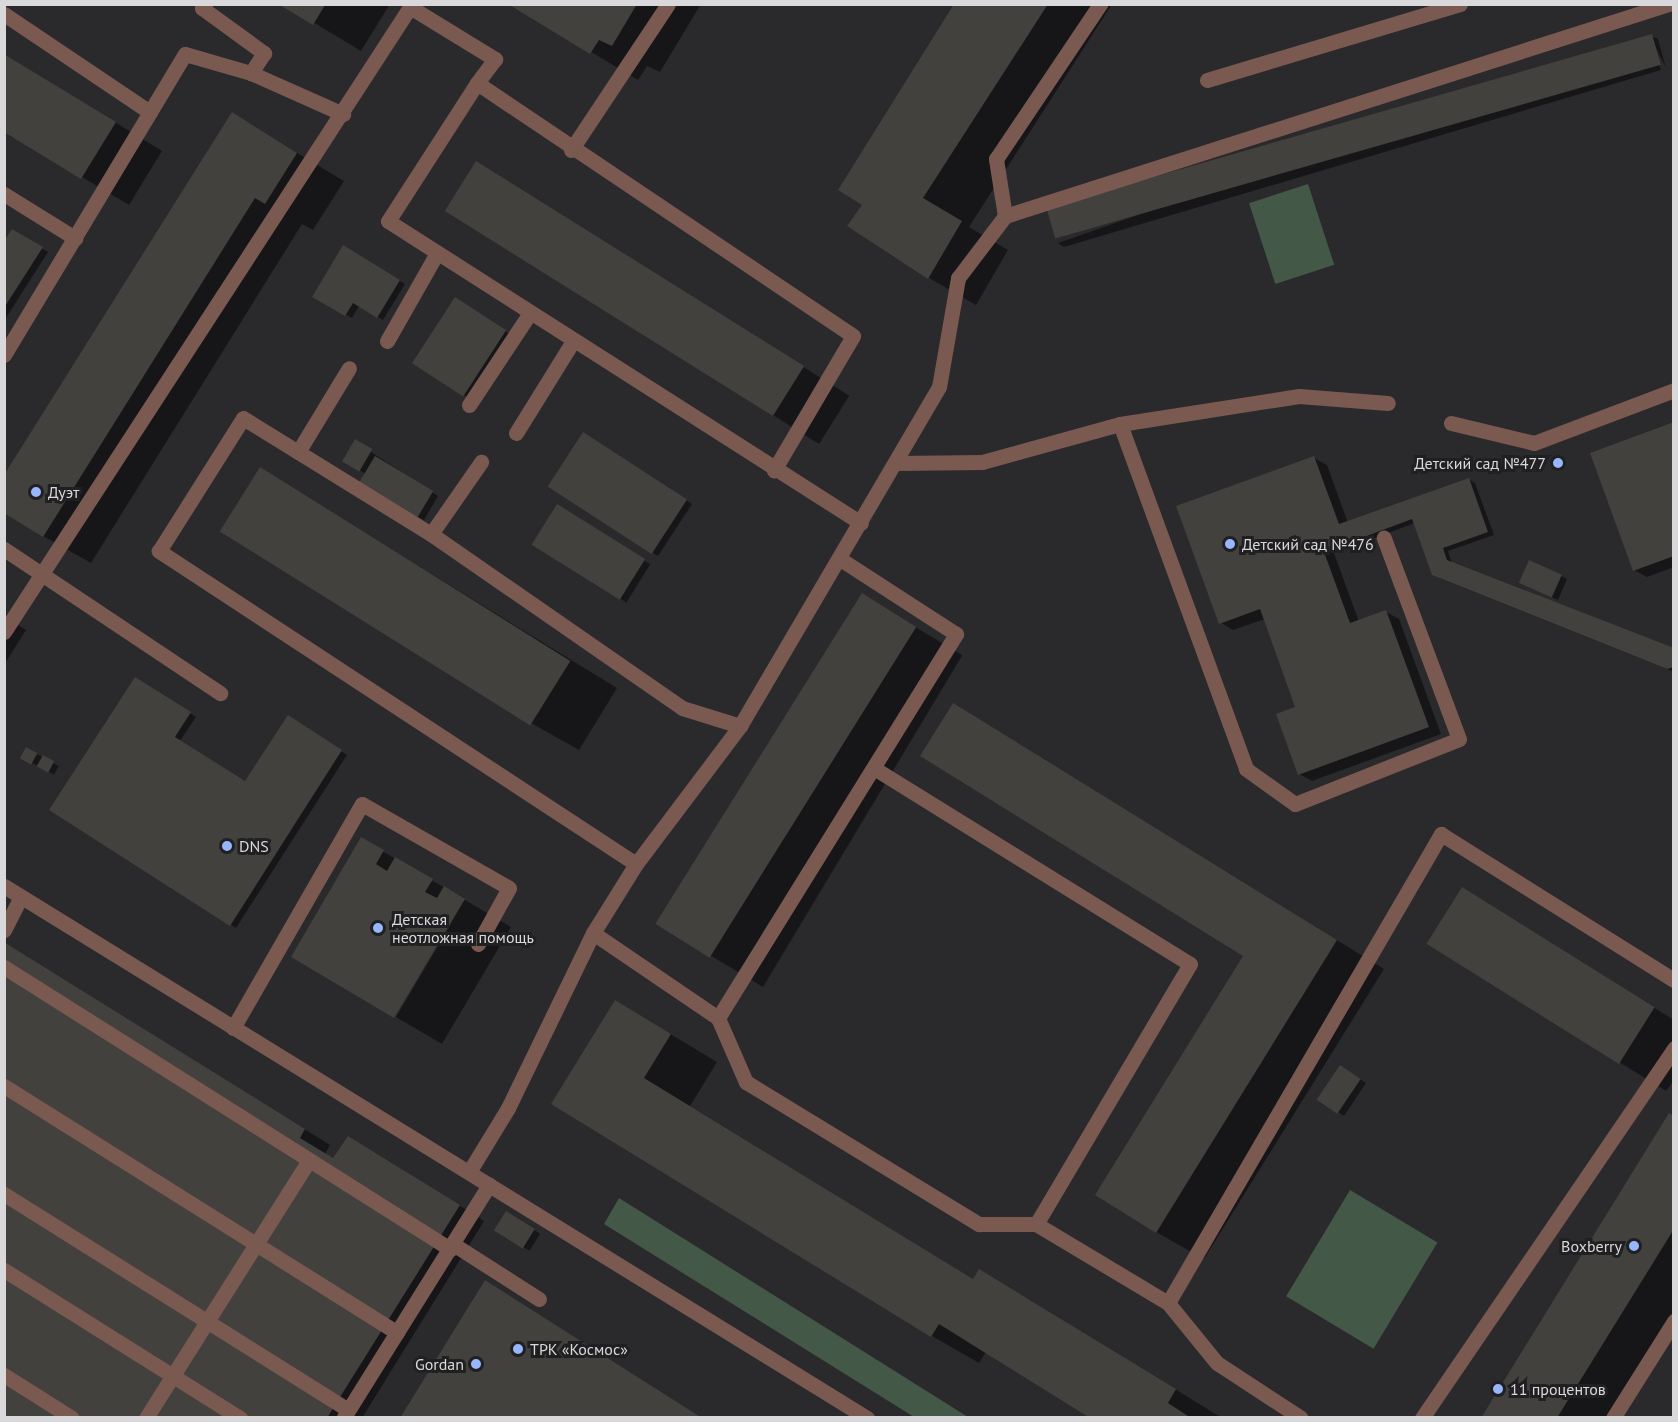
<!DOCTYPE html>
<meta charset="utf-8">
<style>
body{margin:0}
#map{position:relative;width:1678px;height:1422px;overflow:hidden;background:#2a292c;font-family:"PT Sans",sans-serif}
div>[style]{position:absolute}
.green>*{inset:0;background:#445847;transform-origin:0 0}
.shadow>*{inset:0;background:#0007;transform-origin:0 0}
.building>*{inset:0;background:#43413e;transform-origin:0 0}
.minor>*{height:15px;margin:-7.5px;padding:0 7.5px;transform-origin:7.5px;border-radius:7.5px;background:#7a5951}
.dots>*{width:16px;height:16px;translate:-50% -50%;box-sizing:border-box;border:3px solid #202022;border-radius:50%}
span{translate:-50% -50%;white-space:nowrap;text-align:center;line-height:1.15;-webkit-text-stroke:6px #202022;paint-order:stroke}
.poi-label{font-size:16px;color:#d9d8da}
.right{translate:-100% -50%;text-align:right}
.left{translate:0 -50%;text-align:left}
.frame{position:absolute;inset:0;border:6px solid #d9d8da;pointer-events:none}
</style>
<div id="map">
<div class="green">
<i style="left:1308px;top:184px;width:85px;height:62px;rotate:72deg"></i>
<i style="left:1350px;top:1190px;width:102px;height:124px;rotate:31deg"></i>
<i style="clip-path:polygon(619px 1198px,968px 1417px,914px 1417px,604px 1224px)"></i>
</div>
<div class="shadow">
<i style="clip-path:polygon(283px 4px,390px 4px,361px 51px)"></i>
<i style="clip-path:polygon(511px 4px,701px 4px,660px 72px,647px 66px,638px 80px)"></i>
<i style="clip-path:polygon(956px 4px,1112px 4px,969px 227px,1008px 250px,976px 305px,929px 278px,864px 204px)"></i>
<i style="clip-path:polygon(1651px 36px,1658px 39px,1666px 68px,1651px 38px,1661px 70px,1064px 247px,1058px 243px)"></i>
<i style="clip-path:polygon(4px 54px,162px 151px,129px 205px,82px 177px)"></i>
<i style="clip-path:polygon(232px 114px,344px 181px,313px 230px,302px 224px,91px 563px,43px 536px)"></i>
<i style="left:477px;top:163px;width:439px;height:57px;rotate:32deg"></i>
<i style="clip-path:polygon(12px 231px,48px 252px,4px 321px,4px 244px)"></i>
<i style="clip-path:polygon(344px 247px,405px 284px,383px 320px,359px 306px,352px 318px,314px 296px)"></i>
<i style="clip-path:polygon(461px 302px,511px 335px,470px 399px,464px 395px)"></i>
<i style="clip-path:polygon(1674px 424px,1674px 567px,1647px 577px,1634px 570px)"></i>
<i style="clip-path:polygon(589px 437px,692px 504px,658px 556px,653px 553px)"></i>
<i style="clip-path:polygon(356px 442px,438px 496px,424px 520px,361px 483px,366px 474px,344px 461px)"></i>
<i style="clip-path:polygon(1314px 458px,1327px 465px,1348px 523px,1468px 479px,1475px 483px,1494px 535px,1448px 551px,1452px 564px,1674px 650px,1674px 672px,1439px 578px,1433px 574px,1415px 523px,1334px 553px,1359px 622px,1386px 612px,1399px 619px,1441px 734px,1312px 781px,1299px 774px,1297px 708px,1265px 619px,1233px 630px,1220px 622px)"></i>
<i style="clip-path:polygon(260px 469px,617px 688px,579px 750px,531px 723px)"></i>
<i style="left:557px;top:506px;width:110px;height:45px;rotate:32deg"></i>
<i style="clip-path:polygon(1561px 576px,1567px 579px,1558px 600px,1526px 586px)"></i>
<i style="left:862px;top:595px;width:117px;height:387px;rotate:31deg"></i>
<i style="clip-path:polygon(4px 616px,26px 630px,4px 665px)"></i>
<i style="clip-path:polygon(135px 679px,196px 717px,180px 741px,246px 783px,288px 717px,347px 755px,236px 928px,51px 810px)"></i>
<i style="clip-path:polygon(954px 705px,1384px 969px,1204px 1259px,1156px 1232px,1245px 955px)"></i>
<i style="left:27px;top:749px;width:36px;height:10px;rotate:28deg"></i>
<i style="clip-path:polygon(362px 839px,511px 927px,442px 1044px,396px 1017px,460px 909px,394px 1016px)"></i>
<i style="clip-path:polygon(1463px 890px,1674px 1020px,1674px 1080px,1666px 1091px,1428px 944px)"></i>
<i style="clip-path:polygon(4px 942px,330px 1145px,325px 1154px,334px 1160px,374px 1152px,484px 1221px,362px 1418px,4px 1418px)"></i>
<i style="clip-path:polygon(662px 1029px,717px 1062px,690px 1106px,974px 1280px,1027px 1298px,1222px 1418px,1093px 1418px,986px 1352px,979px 1363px,932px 1336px,553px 1103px)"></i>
<i style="clip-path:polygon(1346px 1070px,1366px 1083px,1344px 1116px,1319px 1100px)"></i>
<i style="clip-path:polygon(1674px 1117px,1674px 1333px,1621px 1418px,1483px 1418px)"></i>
<i style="left:507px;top:1213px;width:39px;height:20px;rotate:32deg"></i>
</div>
<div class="building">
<i style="clip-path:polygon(508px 4px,637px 4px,612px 46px,599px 40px,590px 54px)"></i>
<i style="clip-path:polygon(954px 4px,1048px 4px,923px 198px,962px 221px,928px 279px,847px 226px,862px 205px,838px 190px)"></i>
<i style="clip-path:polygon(280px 5px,325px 5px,313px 25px)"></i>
<i style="left:1652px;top:34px;width:32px;height:630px;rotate:74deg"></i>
<i style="clip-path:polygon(4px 54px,116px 122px,81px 179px,4px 132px)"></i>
<i style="clip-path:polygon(232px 112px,297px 153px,265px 204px,255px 198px,43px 537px,4px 513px,4px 475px)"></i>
<i style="left:476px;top:161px;width:387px;height:59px;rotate:32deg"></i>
<i style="clip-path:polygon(12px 229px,43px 247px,4px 308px,4px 241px)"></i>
<i style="clip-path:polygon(343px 245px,400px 280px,377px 318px,353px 303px,345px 316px,312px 297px)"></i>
<i style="left:455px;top:297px;width:61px;height:79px;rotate:33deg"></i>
<i style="clip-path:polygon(1674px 422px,1674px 556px,1633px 571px,1590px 453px)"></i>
<i style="left:583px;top:432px;width:124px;height:65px;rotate:33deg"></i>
<i style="left:355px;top:439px;width:20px;height:26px;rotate:30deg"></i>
<i style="left:375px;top:456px;width:68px;height:32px;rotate:31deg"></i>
<i style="clip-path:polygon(1314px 456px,1339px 524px,1469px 478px,1488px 532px,1443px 548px,1447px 560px,1674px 648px,1674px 667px,1667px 669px,1432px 575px,1412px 519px,1324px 552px,1350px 623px,1386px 610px,1429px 727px,1298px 775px,1276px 714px,1295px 707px,1260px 609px,1219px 624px,1176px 506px)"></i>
<i style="left:260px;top:467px;width:366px;height:76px;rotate:32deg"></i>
<i style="left:557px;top:504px;width:104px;height:48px;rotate:32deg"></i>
<i style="left:1529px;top:560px;width:36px;height:25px;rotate:24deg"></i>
<i style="left:862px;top:593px;width:64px;height:390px;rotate:32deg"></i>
<i style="clip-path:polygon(135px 677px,191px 712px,175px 737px,245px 781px,288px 715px,342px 750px,230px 926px,49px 810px)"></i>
<i style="clip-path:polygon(953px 703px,1337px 940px,1156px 1233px,1095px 1195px,1243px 956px,920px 756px)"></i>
<i style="left:26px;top:747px;width:13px;height:13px;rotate:29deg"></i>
<i style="left:43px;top:755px;width:13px;height:13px;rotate:29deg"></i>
<i style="clip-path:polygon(361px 837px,384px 850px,376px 864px,387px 871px,395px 857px,433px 879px,425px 892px,437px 898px,444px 886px,465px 899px,394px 1018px,291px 957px)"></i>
<i style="left:1462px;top:887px;width:227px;height:67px;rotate:32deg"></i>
<i style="clip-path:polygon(4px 942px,305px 1129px,300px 1138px,333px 1158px,348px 1136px,460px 1205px,327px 1418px,4px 1418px)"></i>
<i style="clip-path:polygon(615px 1000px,671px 1034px,644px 1078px,973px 1279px,979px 1269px,1176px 1389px,1168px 1403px,1191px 1418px,1090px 1418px,939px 1324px,931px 1337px,551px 1104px)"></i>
<i style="left:1340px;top:1065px;width:25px;height:42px;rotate:34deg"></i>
<i style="clip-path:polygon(1669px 1113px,1674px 1116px,1674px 1229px,1557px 1418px,1481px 1418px)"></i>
<i style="left:506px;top:1211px;width:34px;height:23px;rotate:32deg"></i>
<i style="clip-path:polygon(485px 1280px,702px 1418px,400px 1418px)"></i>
</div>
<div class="minor">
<i style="left:205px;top:4px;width:5px;rotate:127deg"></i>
<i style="left:202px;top:8px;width:77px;rotate:36deg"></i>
<i style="left:264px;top:53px;width:24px;rotate:123deg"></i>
<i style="left:410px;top:7px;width:100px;rotate:31.5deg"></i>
<i style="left:495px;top:59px;width:30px;rotate:127deg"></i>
<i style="left:477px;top:83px;width:453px;rotate:33.9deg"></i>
<i style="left:853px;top:336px;width:156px;rotate:120.5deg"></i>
<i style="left:4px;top:14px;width:176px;rotate:33.9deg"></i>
<i style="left:1207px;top:80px;width:264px;rotate:-16.7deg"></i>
<i style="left:477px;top:83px;width:164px;rotate:122.8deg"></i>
<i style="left:388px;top:221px;width:561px;rotate:32.56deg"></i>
<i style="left:571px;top:150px;width:175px;rotate:-56.4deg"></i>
<i style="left:4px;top:194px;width:84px;rotate:31.8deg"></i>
<i style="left:1005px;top:216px;width:697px;rotate:-17.71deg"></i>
<i style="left:387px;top:341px;width:101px;rotate:-60.4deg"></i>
<i style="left:4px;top:355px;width:351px;rotate:-59deg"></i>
<i style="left:185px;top:54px;width:69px;rotate:16.1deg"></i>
<i style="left:251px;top:73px;width:101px;rotate:24deg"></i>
<i style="left:469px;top:405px;width:110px;rotate:-56.5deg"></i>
<i style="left:1451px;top:423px;width:85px;rotate:13.5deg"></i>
<i style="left:1534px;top:443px;width:150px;rotate:-20.7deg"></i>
<i style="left:1120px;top:424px;width:181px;rotate:-8.9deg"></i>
<i style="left:1299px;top:396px;width:89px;rotate:4.5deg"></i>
<i style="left:516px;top:433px;width:108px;rotate:-58.2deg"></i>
<i style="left:298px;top:452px;width:98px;rotate:-58.7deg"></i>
<i style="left:896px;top:463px;width:86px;rotate:-0.7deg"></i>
<i style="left:982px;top:462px;width:143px;rotate:-15.4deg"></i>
<i style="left:1120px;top:424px;width:367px;rotate:69.9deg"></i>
<i style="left:1246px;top:769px;width:60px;rotate:35.5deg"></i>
<i style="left:1295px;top:804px;width:176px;rotate:-21.6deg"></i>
<i style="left:1459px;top:739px;width:215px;rotate:-110.5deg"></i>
<i style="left:431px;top:534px;width:88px;rotate:-55.2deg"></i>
<i style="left:4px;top:549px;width:260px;rotate:33.7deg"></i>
<i style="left:4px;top:632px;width:749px;rotate:-56.99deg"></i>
<i style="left:877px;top:770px;width:368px;rotate:31.8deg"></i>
<i style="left:1190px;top:964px;width:302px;rotate:120.6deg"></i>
<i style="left:636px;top:864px;width:571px;rotate:-146.73deg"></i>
<i style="left:159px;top:551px;width:157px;rotate:-57.7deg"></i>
<i style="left:243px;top:418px;width:221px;rotate:31.7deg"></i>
<i style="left:431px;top:534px;width:305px;rotate:34.7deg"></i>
<i style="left:682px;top:708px;width:61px;rotate:17.2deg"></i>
<i style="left:4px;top:886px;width:1014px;rotate:31.65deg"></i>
<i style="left:4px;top:930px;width:37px;rotate:-63deg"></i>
<i style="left:593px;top:933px;width:151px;rotate:34.2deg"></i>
<i style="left:718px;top:1018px;width:70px;rotate:66.4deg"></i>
<i style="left:746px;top:1082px;width:273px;rotate:31.4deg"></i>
<i style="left:979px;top:1224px;width:57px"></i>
<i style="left:1036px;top:1224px;width:154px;rotate:30.9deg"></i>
<i style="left:1168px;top:1303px;width:77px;rotate:50.8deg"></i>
<i style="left:1217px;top:1363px;width:100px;rotate:33.2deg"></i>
<i style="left:4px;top:967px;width:528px;rotate:32.3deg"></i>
<i style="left:718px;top:1018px;width:452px;rotate:-58.2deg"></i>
<i style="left:956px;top:634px;width:138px;rotate:-147.1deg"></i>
<i style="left:233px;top:1028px;width:258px;rotate:-60.1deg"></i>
<i style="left:362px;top:804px;width:169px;rotate:29.7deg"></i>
<i style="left:509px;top:888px;width:64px;rotate:119deg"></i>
<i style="left:4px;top:1086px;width:464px;rotate:32.1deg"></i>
<i style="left:469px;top:1172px;width:75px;rotate:-58.6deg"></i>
<i style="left:508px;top:1108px;width:195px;rotate:-64.1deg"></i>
<i style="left:593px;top:933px;width:81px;rotate:-58.1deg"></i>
<i style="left:636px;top:864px;width:173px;rotate:-53deg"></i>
<i style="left:740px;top:726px;width:393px;rotate:-59.6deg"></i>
<i style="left:939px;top:387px;width:111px;rotate:-80.1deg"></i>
<i style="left:958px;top:278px;width:78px;rotate:-52.8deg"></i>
<i style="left:1005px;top:216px;width:58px;rotate:-99deg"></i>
<i style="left:996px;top:159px;width:187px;rotate:-56.1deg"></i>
<i style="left:4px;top:1194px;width:406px;rotate:32.1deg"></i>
<i style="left:453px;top:1244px;width:102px;rotate:32.6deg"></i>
<i style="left:4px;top:1270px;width:279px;rotate:32.1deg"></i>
<i style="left:1168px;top:1303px;width:543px;rotate:-59.8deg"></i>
<i style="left:1441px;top:834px;width:275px;rotate:32.1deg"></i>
<i style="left:4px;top:1375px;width:80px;rotate:32.3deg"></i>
<i style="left:344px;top:1417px;width:274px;rotate:-58deg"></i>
<i style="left:146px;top:1418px;width:305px;rotate:-57.7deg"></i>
<i style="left:1422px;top:1418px;width:448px;rotate:-55.7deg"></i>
<i style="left:1613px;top:1418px;width:115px;rotate:-57.8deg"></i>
</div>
<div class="dots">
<i style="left:1558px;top:463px;background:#97b6fd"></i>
<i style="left:36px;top:492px;background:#97b6fd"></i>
<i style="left:1230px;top:544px;background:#97b6fd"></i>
<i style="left:227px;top:846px;background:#97b6fd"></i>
<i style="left:378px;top:928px;background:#97b6fd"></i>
<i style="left:1634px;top:1246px;background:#97b6fd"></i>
<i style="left:518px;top:1349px;background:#97b6fd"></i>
<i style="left:476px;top:1364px;background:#97b6fd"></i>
<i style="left:1498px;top:1389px;background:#97b6fd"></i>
</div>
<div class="poi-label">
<span class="right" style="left:1546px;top:463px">Детский сад №477</span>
<span class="left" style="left:48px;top:492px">Дуэт</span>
<span class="left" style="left:1242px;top:544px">Детский сад №476</span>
<span class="left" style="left:239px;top:846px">DNS</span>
<span class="left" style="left:392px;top:928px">Детская<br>неотложная помощь</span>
<span class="right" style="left:1622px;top:1246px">Boxberry</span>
<span class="left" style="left:530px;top:1349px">ТРК «Космос»</span>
<span class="right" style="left:464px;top:1364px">Gordan</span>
<span class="left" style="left:1510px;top:1389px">11 процентов</span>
</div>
<div class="frame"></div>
</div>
